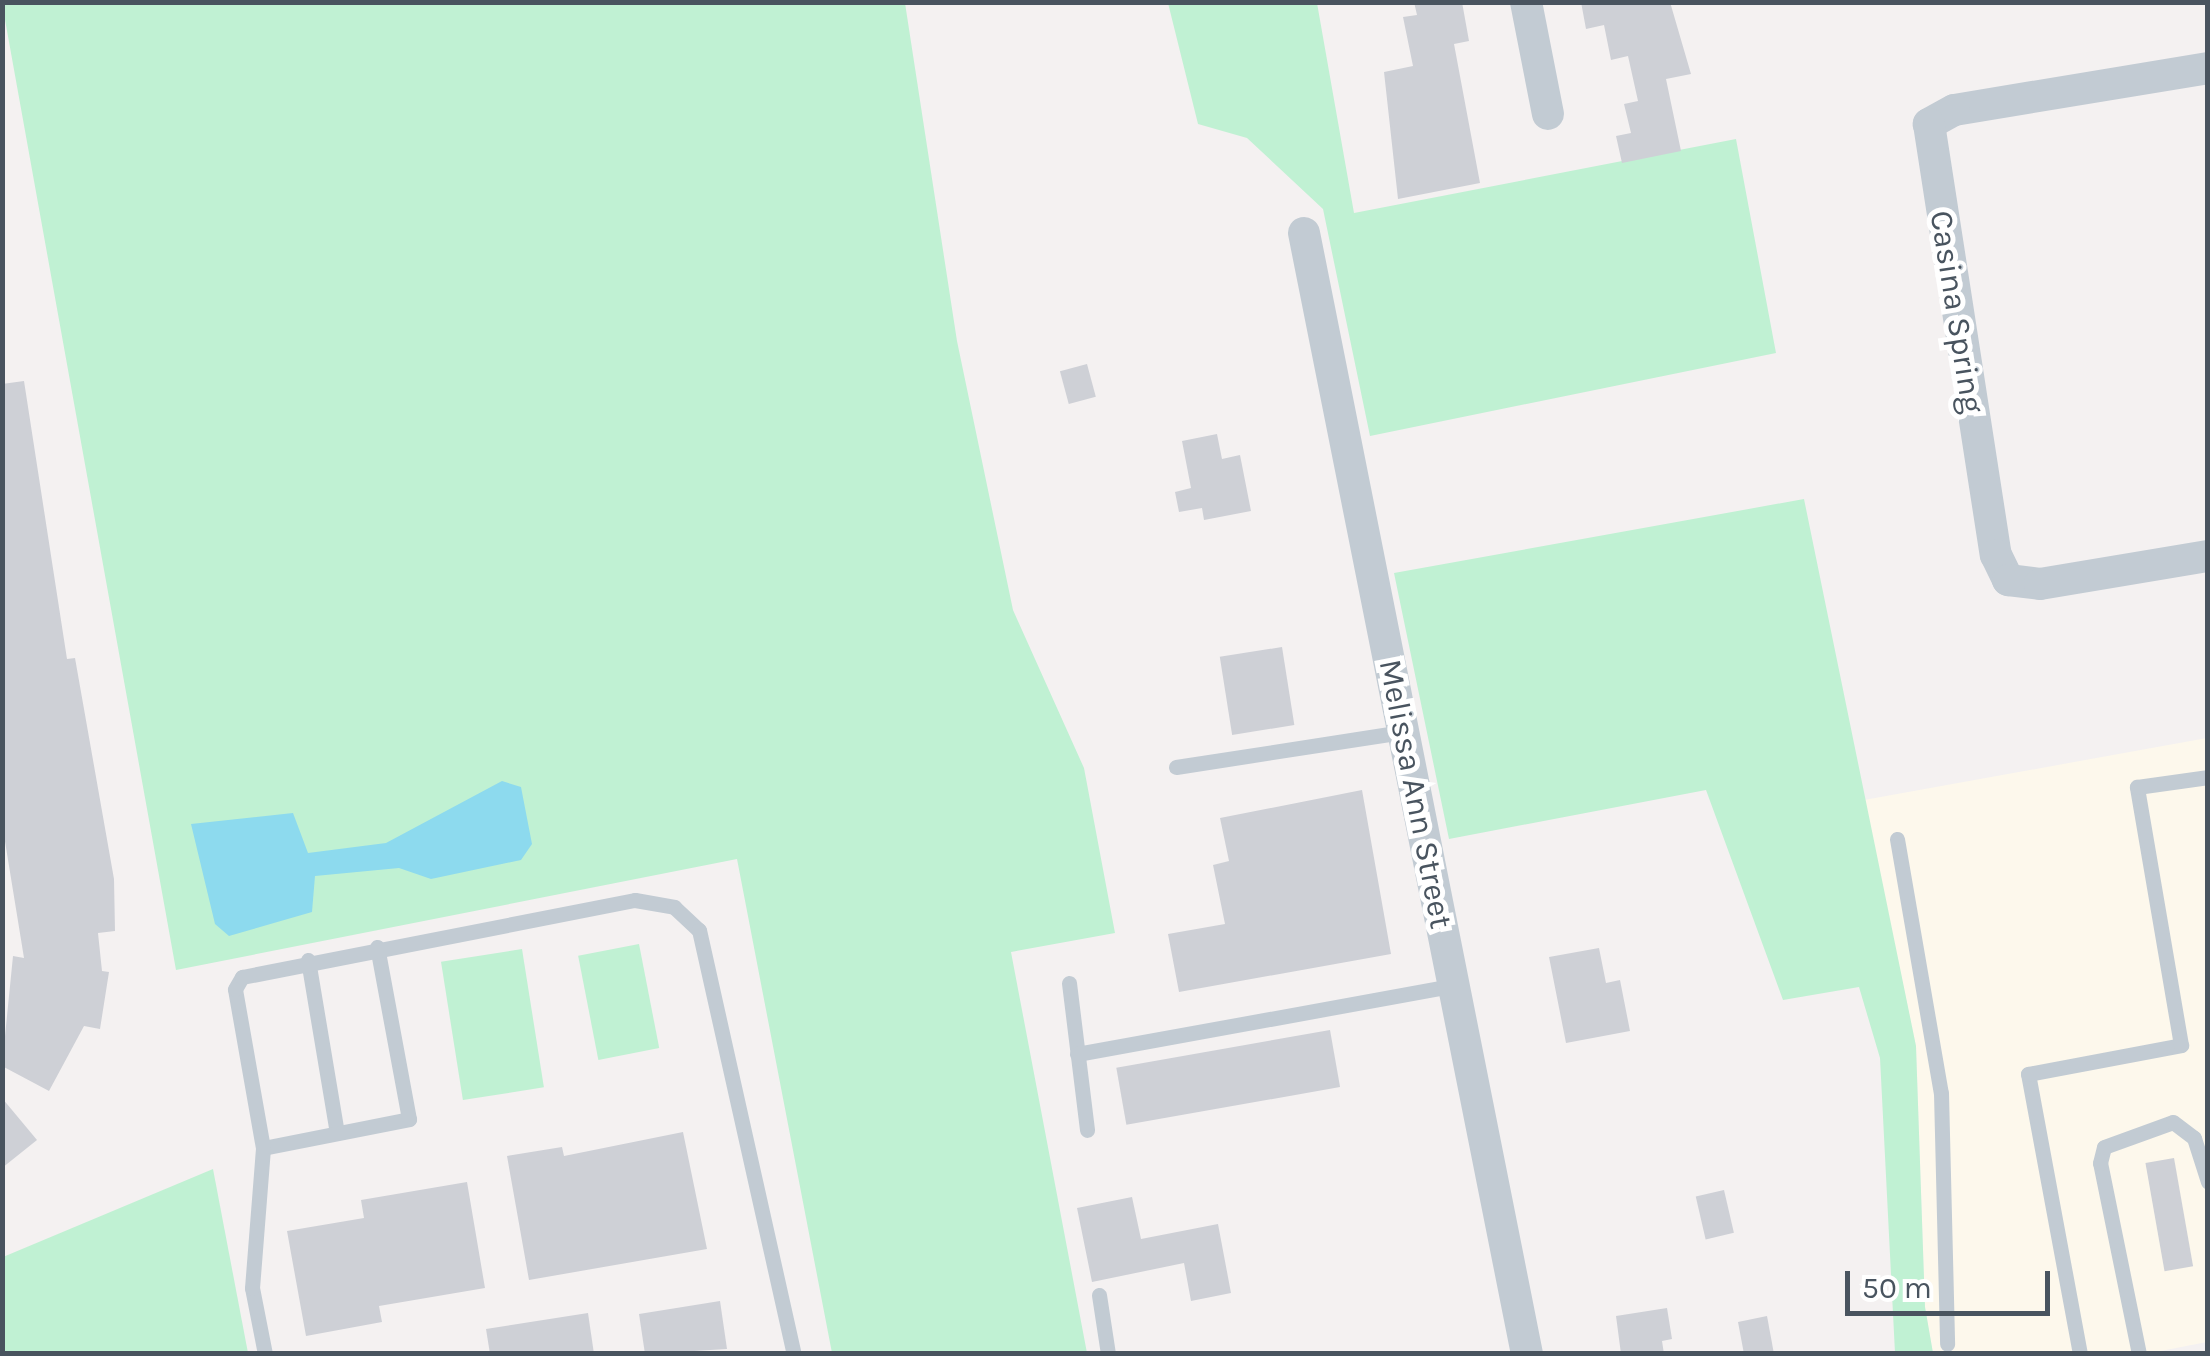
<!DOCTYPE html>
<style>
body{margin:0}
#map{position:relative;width:2210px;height:1356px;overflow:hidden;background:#f4f1f1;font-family:Karla,sans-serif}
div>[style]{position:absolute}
.commercial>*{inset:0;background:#fdf8ec}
.green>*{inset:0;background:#c0f1d3;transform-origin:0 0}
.water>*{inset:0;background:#8ddaee}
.building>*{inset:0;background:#ced0d6;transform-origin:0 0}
.service>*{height:15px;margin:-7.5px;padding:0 7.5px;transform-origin:7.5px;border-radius:7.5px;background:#c2cbd3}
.minor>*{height:32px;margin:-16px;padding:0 16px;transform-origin:16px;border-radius:16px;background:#c2cbd3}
span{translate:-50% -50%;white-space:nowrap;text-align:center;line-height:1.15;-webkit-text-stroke:10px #fff;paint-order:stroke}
.street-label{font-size:32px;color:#49545f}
.frame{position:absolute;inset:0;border:5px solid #49545f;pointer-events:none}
.scale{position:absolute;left:1845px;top:1271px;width:205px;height:45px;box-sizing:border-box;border:5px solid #49545f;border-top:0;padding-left:12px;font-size:30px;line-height:35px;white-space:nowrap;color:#49545f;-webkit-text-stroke:8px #fff;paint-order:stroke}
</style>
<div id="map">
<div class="commercial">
<i style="clip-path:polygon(2207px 738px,2207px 1342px,2145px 1354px,1933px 1353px,1925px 1307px,1916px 1046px,1864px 800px)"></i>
</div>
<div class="green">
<i style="clip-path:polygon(2px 3px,905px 3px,957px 341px,1013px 610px,1084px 768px,1115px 933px,1011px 952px,1087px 1353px,832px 1353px,737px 859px,176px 970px)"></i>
<i style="clip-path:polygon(1168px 3px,1317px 3px,1354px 213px,1736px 139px,1776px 353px,1370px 436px,1323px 209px,1247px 138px,1198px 124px)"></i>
<i style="clip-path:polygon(1804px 499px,1916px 1046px,1925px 1307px,1933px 1353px,1895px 1353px,1880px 1058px,1859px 987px,1783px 1000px,1706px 790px,1449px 839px,1394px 573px)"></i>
<i style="left:639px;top:944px;width:106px;height:62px;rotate:79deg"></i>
<i style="left:522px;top:949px;width:140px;height:82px;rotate:81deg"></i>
<i style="clip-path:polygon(213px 1169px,248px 1353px,3px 1353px,3px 1257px)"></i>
</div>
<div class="water">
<i style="clip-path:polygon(502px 781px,521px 787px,532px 844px,521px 860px,431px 879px,399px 868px,315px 876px,312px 912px,229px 936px,215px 924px,191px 824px,293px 813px,308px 853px,386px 843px)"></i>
</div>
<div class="building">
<i style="clip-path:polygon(1414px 2px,1462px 2px,1469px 41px,1454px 44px,1480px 183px,1398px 199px,1384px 72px,1413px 66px,1403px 17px,1417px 15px)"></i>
<i style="clip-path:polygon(1581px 2px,1670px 2px,1691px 74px,1666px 79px,1681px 151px,1622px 163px,1616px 136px,1631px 133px,1624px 104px,1638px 101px,1628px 56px,1611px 60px,1604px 25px,1586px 29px)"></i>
<i style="left:1087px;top:364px;width:34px;height:28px;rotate:75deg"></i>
<i style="clip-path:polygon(24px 381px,67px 659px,75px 658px,114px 879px,115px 931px,98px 933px,102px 971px,109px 972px,100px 1029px,84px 1026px,49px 1091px,2px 1066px,13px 956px,24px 958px,2px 823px,2px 384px)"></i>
<i style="clip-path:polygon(1217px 434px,1222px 459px,1240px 455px,1251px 511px,1204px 520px,1202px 508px,1179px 512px,1175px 492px,1191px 488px,1182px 441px)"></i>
<i style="left:1282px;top:647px;width:79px;height:63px;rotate:81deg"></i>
<i style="clip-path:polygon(1362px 790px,1391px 954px,1179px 992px,1168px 934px,1225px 924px,1213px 865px,1229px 861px,1220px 818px)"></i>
<i style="clip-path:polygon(1599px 948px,1606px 983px,1620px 980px,1630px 1031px,1566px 1043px,1549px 957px)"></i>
<i style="left:1330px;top:1030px;width:58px;height:217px;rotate:80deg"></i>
<i style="clip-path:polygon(2px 1098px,37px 1140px,2px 1168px)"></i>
<i style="clip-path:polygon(683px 1132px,707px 1249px,529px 1280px,507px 1156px,562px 1147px,564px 1156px)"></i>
<i style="left:2174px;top:1158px;width:110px;height:29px;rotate:80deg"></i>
<i style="clip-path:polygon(467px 1182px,485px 1288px,379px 1306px,382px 1322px,306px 1336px,287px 1231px,364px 1218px,361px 1200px)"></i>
<i style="left:1724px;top:1190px;width:44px;height:29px;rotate:77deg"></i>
<i style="clip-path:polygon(1132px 1197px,1141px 1239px,1218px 1224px,1231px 1293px,1191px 1301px,1184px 1263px,1092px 1282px,1077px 1208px)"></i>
<i style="clip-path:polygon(720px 1301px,727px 1349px,645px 1354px,639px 1314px)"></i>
<i style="clip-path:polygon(1667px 1308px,1672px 1339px,1662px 1341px,1664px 1354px,1621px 1354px,1616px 1316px)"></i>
<i style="clip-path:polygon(588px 1313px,594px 1354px,490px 1354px,486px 1329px)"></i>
<i style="clip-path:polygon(1767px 1316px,1774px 1354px,1744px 1354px,1738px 1322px)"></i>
</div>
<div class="service">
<i style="left:1176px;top:767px;width:229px;rotate:-8.8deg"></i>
<i style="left:1897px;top:839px;width:258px;rotate:80.2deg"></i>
<i style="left:1941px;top:1093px;width:251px;rotate:88.6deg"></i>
<i style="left:308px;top:960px;width:175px;rotate:80.5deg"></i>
<i style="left:1069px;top:983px;width:148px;rotate:83deg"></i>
<i style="left:1077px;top:1054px;width:382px;rotate:-10.3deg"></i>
<i style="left:263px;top:1148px;width:149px;rotate:-11.2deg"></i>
<i style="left:409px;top:1119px;width:175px;rotate:-100.5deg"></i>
<i style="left:1099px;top:1295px;width:60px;rotate:81.3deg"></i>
<i style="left:265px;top:1354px;width:67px;rotate:-101.1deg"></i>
<i style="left:252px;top:1288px;width:140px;rotate:-85.5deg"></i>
<i style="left:263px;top:1148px;width:161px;rotate:-100deg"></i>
<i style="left:235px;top:989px;width:14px;rotate:-60deg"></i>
<i style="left:242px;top:977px;width:400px;rotate:-11.1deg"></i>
<i style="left:635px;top:900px;width:40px;rotate:10deg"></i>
<i style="left:674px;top:907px;width:34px;rotate:43deg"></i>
<i style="left:699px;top:930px;width:435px;rotate:77.4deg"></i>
<i style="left:2080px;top:1354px;width:285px;rotate:-100.5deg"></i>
<i style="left:2028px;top:1074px;width:156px;rotate:-10.7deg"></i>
<i style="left:2181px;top:1045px;width:262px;rotate:-99.7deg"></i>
<i style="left:2137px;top:787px;width:72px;rotate:-8deg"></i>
<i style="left:2139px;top:1354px;width:195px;rotate:-101.5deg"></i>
<i style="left:2100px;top:1163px;width:16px;rotate:-76deg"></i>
<i style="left:2104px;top:1147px;width:73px;rotate:-19.9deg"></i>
<i style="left:2173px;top:1122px;width:26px;rotate:37deg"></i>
<i style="left:2194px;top:1138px;width:46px;rotate:72.3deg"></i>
</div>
<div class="minor">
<i style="left:1526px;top:2px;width:114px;rotate:78.9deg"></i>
<i style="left:2208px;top:68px;width:257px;rotate:170.6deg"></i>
<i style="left:1954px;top:110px;width:29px;rotate:151deg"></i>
<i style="left:1929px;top:124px;width:436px;rotate:81.2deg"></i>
<i style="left:1996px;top:555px;width:28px;rotate:64deg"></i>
<i style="left:2008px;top:580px;width:32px;rotate:7deg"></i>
<i style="left:2040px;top:584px;width:170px;rotate:-9.5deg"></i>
<i style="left:1304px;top:233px;width:1143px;rotate:78.75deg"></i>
</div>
<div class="street-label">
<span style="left:1956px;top:312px;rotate:81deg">Casina Spring</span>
<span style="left:1415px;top:794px;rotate:79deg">Melissa Ann Street</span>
</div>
<div class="frame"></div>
<div class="scale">50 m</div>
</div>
